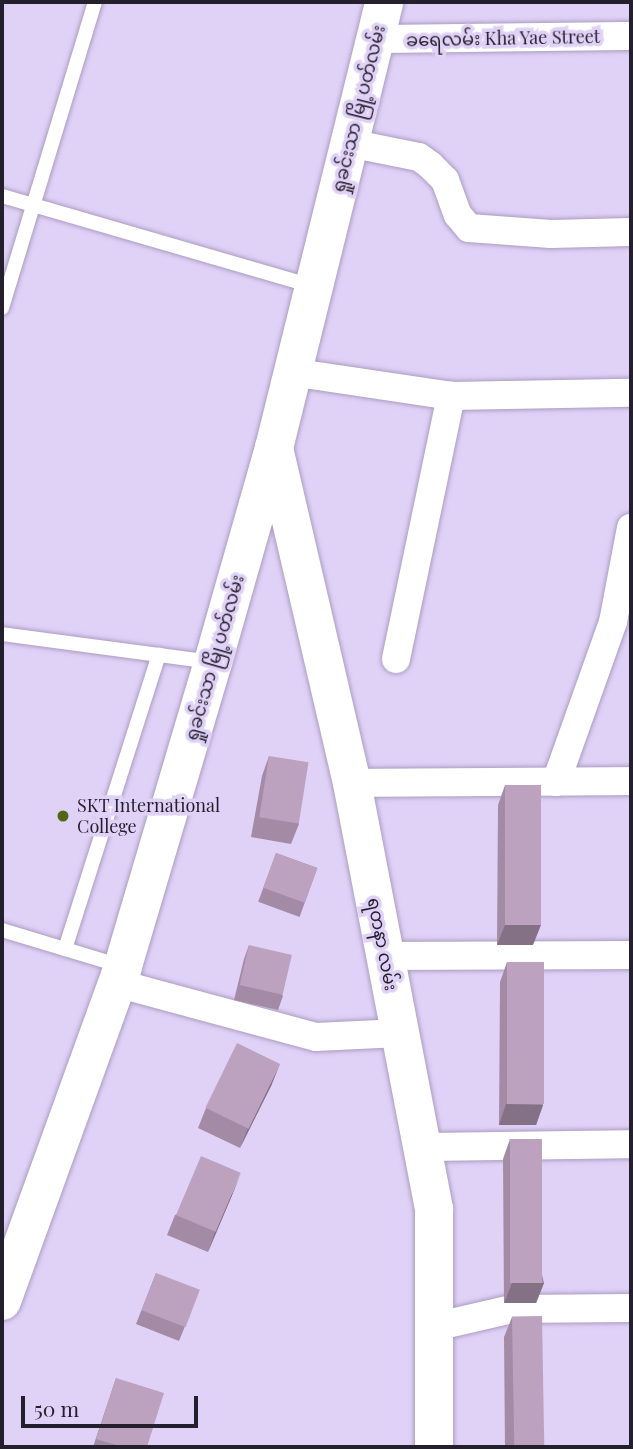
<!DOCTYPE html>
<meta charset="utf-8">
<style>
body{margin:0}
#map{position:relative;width:633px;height:1449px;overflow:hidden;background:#e0d1f7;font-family:"Playfair Display","Noto Sans Myanmar",serif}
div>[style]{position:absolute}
.roads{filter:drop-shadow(0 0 2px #ab9dc1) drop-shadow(0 0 2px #ab9dc1)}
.service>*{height:14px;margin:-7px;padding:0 7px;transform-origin:7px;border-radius:7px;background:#fff}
.minor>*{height:28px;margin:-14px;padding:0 14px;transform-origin:14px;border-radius:14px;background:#fff}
.secondary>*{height:38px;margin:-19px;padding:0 19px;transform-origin:19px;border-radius:19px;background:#fff}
.primary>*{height:38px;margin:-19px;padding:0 19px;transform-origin:19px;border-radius:19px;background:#fff}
.wall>*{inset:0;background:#a38ba5;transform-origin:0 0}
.shaded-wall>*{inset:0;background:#847186}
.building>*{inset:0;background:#bda2c0;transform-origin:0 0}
.dots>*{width:19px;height:19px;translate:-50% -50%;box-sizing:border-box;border:4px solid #e0d1f7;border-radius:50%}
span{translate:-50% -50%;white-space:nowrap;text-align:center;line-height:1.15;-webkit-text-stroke:7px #e0d1f7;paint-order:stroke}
.street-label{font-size:18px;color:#241f2c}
.poi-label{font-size:18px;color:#241f2c}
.left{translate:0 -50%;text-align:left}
.frame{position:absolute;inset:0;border:4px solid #241f2c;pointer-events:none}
.scale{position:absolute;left:21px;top:1396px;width:177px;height:32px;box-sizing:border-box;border:4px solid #241f2c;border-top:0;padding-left:9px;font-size:21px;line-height:24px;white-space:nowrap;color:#241f2c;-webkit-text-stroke:5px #e0d1f7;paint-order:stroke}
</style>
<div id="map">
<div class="roads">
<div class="service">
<i style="left:2px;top:196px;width:323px;rotate:16.2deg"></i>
<i style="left:2px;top:308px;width:320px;rotate:-73.1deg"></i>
<i style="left:2px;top:634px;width:212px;rotate:7.6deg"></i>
<i style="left:2px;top:930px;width:124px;rotate:16.8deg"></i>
<i style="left:65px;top:949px;width:309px;rotate:-72.3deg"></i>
</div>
<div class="minor">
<i style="left:376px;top:39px;width:255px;rotate:-0.7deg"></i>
<i style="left:349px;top:143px;width:71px;rotate:11.3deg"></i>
<i style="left:419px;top:157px;width:14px;rotate:36deg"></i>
<i style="left:430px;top:165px;width:21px;rotate:45deg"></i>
<i style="left:445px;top:180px;width:37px;rotate:70deg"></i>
<i style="left:458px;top:215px;width:17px;rotate:50deg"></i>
<i style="left:469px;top:228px;width:82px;rotate:4.2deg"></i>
<i style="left:551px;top:234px;width:80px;rotate:-1.4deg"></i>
<i style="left:291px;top:372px;width:162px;rotate:8.5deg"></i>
<i style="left:451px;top:396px;width:180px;rotate:-1deg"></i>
<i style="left:396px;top:659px;width:269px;rotate:-78.2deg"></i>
<i style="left:556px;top:782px;width:170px;rotate:-70.4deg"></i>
<i style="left:613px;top:622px;width:96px;rotate:-79.2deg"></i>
<i style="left:352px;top:783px;width:279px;rotate:-0.4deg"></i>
<i style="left:386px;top:956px;width:245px;rotate:-0.2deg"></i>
<i style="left:116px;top:983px;width:207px;rotate:15.1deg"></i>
<i style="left:316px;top:1037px;width:84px;rotate:-2.7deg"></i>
<i style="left:422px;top:1147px;width:209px;rotate:-0.8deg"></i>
<i style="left:434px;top:1327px;width:80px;rotate:-13deg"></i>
<i style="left:512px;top:1309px;width:119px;rotate:-0.5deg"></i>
</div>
<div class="secondary">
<i style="left:274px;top:448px;width:344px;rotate:76.9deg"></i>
<i style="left:352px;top:783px;width:434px;rotate:79.1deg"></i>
<i style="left:434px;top:1209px;width:238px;rotate:90deg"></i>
</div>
<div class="primary">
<i style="left:2px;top:1301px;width:356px;rotate:-70.1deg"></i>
<i style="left:123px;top:966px;width:317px;rotate:-73.5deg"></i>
<i style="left:213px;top:662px;width:223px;rotate:-74.1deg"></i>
<i style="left:274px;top:448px;width:459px;rotate:-76.1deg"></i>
</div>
</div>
<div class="wall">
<i style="clip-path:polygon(269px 756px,299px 824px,291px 844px,251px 837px,262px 776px)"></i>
<i style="clip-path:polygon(505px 785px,533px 945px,497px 945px,498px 805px)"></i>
<i style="left:276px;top:853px;width:44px;height:52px;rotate:20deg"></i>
<i style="clip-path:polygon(249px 945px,283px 996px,278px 1010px,234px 1000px,244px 959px)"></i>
<i style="clip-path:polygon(507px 962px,543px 1105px,536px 1125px,499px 1125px,500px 982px)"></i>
<i style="clip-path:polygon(272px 1084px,240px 1148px,198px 1128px,206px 1108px)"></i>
<i style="clip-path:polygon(510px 1139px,544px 1283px,536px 1303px,504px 1303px,503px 1159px)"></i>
<i style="clip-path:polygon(233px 1193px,208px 1252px,167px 1235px,175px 1215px)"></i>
<i style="clip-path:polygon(156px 1273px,194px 1304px,179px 1341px,136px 1324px)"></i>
<i style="clip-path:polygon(512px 1317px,544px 1447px,505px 1447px,504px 1337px)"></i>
<i style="clip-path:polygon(116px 1378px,147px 1447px,93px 1447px)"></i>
</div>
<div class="shaded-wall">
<i style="clip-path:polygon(505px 925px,541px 925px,533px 945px,497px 945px)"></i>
<i style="clip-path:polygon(280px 1064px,272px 1084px,240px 1148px,248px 1128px)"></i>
<i style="clip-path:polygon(506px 1104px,543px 1105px,536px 1125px,499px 1125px)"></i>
<i style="clip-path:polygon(241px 1173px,233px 1193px,208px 1252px,215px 1232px)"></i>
<i style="clip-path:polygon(512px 1283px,544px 1283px,536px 1303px,504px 1303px)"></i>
</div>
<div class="building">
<i style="left:269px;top:756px;width:40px;height:62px;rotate:9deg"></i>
<i style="left:505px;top:785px;width:36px;height:140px"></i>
<i style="left:276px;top:853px;width:44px;height:37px;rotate:20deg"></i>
<i style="left:249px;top:945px;width:44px;height:41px;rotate:13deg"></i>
<i style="left:507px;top:962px;width:37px;height:142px"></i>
<i style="left:237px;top:1043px;width:48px;height:72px;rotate:26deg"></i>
<i style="left:510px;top:1139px;width:32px;height:144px"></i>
<i style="left:201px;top:1156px;width:43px;height:64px;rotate:23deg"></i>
<i style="left:156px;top:1273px;width:47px;height:40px;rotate:21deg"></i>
<i style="left:542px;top:1316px;width:131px;height:30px;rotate:89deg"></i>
<i style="clip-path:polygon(116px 1378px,164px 1393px,147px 1447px,123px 1447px,96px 1439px)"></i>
</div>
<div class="dots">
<i style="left:63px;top:816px;background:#526613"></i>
</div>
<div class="street-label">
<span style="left:503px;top:38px;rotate:-1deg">ခရေလမ်း Kha Yae Street</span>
<span style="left:358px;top:109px;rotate:-76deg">ရှုခင်းသာ မြို့ပတ်လမ်း</span>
<span style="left:214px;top:658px;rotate:-74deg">ရှုခင်းသာ မြို့ပတ်လမ်း</span>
<span style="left:383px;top:944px;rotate:79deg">ရတနာ လမ်း</span>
</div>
<div class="poi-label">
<span class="left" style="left:77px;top:816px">SKT International<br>College</span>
</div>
<div class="frame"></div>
<div class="scale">50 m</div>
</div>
